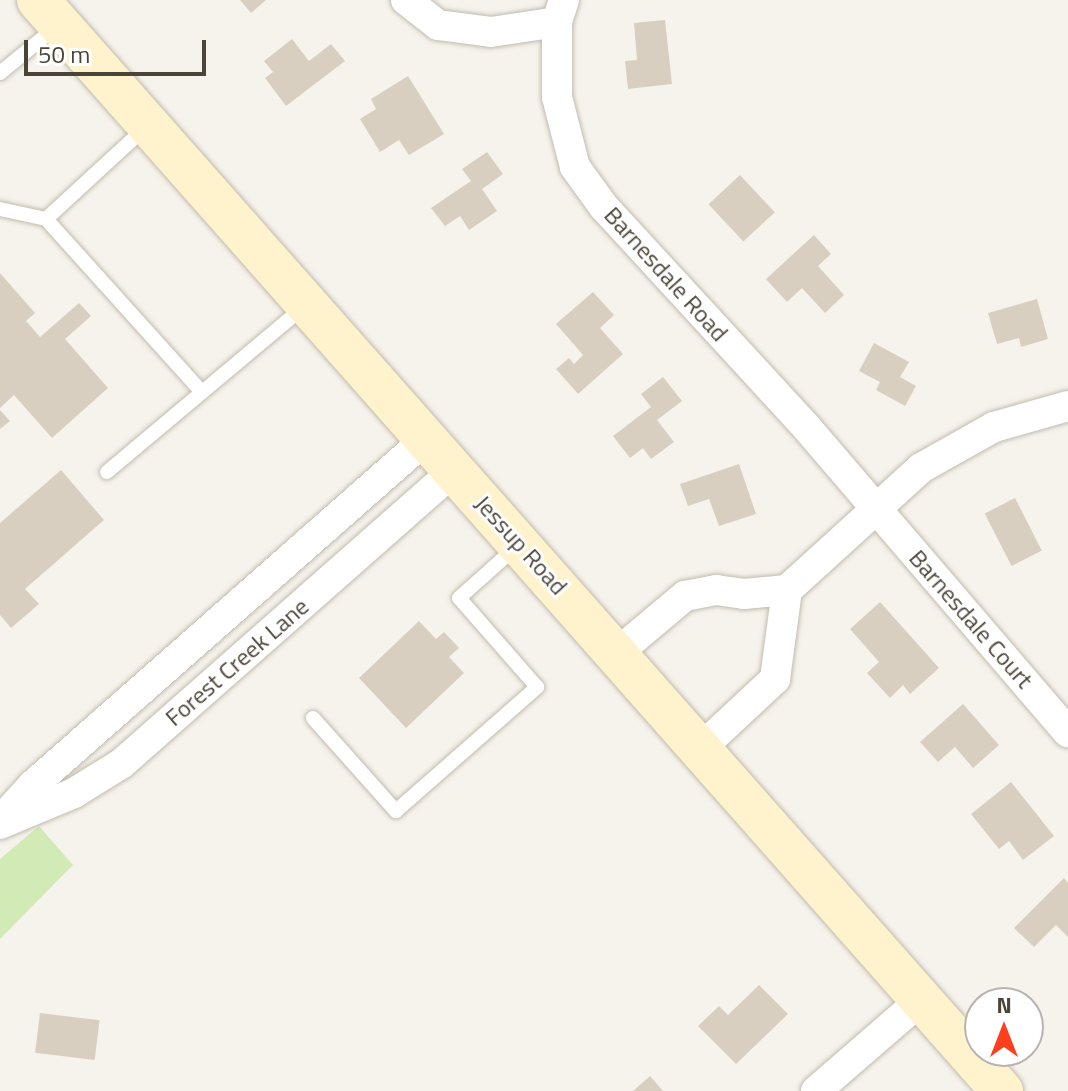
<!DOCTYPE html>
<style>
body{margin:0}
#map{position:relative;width:1068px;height:1091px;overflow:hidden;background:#f6f3ec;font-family:"Titillium Web",sans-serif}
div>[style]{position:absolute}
.green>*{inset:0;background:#d2eab5}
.building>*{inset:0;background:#d8cfc1;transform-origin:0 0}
.roads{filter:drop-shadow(0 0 2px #c2bbae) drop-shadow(0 0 2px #c2bbae)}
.lane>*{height:14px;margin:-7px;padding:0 7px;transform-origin:7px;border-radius:7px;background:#fff}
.street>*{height:30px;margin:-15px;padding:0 15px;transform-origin:15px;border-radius:15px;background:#fff}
.secondary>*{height:42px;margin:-21px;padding:0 21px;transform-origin:21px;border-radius:21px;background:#fff3cd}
span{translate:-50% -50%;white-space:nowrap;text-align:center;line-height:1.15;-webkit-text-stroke:6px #fff;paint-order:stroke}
.street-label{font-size:24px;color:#4b4439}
.north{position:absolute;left:964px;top:987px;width:80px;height:80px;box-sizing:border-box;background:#fff;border:2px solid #b7b4b0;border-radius:50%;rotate:0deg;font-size:22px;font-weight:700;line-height:32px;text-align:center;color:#4b4439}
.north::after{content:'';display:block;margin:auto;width:28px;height:36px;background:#fc3f1d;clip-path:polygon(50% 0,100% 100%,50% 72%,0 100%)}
.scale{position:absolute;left:24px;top:40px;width:182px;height:36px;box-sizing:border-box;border:4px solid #4b4439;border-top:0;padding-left:10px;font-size:24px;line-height:28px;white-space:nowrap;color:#4b4439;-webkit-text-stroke:6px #fff;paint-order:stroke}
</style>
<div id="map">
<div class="green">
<i style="clip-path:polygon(39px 826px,73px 865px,0 939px,0 859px)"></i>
</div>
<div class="building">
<i style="clip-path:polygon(240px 0,266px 0,251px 13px)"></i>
<i style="clip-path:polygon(665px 20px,672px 84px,628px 89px,625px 61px,637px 60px,634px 23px)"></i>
<i style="clip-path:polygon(292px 39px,309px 61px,331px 44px,345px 61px,286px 106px,265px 78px,273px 72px,264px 61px)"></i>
<i style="clip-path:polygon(408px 76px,444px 134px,409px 155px,399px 140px,380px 152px,360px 119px,376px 109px,371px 99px)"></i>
<i style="clip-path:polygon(487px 152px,503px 174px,482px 189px,497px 211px,469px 230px,460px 216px,445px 226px,431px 208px,471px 181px,462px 169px)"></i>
<i style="left:740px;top:175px;width:51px;height:43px;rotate:47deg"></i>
<i style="clip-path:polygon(814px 235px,831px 254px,818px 266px,844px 295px,825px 313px,802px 288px,787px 302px,766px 279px)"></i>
<i style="clip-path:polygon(0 273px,35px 313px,26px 321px,40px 337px,79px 303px,91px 316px,65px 339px,108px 388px,52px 438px,14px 395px,0 408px)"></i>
<i style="clip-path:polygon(593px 292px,614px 315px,600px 328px,623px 354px,578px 394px,556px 369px,569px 358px,574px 364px,583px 355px,556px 324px)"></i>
<i style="clip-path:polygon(1037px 299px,1048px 339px,1021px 347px,1019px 338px,997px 344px,988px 313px)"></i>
<i style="clip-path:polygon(874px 343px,909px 362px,900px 377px,916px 386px,905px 406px,876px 390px,880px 382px,859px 371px)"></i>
<i style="clip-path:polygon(663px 377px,682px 401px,657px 420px,674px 442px,651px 459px,643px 448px,630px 458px,613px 436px,651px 407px,641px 394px)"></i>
<i style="clip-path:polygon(0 410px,10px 421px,0 429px)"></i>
<i style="clip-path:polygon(739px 464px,756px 514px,719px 526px,709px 499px,688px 506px,680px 484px)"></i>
<i style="clip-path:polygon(61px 470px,104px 520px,25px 589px,39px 604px,11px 628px,0 615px,0 523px)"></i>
<i style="left:1015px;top:498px;width:59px;height:34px;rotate:63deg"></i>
<i style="clip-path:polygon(880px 602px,939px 668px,910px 694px,903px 685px,890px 698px,867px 673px,879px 662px,850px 629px)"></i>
<i style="clip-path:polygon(419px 621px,436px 639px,444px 632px,459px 648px,449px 657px,464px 673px,406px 728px,359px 678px)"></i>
<i style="clip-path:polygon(963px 704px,999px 745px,973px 768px,955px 747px,938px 762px,920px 742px)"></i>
<i style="clip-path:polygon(1011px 782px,1054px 836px,1023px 860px,1009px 841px,999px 849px,971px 814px)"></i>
<i style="clip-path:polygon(1064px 878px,1068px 883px,1068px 937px,1056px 925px,1034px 947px,1014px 928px)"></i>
<i style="clip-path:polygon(759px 985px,788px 1014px,736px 1064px,698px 1026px,719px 1006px,728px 1015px)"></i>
<i style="left:40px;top:1013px;width:60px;height:40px;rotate:7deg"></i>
<i style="clip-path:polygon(650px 1076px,663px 1091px,633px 1091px)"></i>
</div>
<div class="roads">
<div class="lane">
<i style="left:0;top:73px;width:72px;rotate:-39.4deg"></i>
<i style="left:0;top:209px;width:47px;rotate:12.3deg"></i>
<i style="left:46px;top:219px;width:230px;rotate:48deg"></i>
<i style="left:46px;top:219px;width:136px;rotate:-42.6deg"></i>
<i style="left:107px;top:472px;width:260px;rotate:-40deg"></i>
<i style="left:313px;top:718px;width:125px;rotate:48.3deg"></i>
<i style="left:396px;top:811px;width:188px;rotate:-41.3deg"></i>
<i style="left:537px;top:687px;width:118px;rotate:-131.2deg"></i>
<i style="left:459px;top:598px;width:76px;rotate:-41.8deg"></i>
</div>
<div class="street">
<i style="left:406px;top:0;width:41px;rotate:38deg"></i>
<i style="left:438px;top:25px;width:53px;rotate:7.5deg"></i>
<i style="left:491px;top:32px;width:67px;rotate:-8.6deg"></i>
<i style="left:564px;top:0;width:23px;rotate:108deg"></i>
<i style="left:557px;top:22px;width:75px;rotate:90deg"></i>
<i style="left:557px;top:97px;width:72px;rotate:75.6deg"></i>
<i style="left:575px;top:167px;width:49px;rotate:54.1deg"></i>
<i style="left:604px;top:207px;width:300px;rotate:47.4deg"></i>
<i style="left:807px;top:428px;width:401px;rotate:49.4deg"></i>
<i style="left:617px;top:653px;width:89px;rotate:-40deg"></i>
<i style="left:685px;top:596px;width:32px;rotate:-11deg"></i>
<i style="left:716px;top:590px;width:28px;rotate:8deg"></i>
<i style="left:744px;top:594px;width:43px;rotate:-5.3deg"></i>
<i style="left:787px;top:590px;width:181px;rotate:-42.3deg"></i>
<i style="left:921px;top:468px;width:84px;rotate:-29.3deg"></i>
<i style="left:994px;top:427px;width:77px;rotate:-15.8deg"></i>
<i style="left:700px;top:749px;width:103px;rotate:-43deg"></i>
<i style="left:775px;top:679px;width:90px;rotate:-82.3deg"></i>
<i style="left:2px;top:819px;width:46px;rotate:-47.6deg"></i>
<i style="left:33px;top:785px;width:524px;rotate:-41.36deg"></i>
<i style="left:0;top:824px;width:80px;rotate:-22.7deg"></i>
<i style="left:74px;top:793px;width:55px;rotate:-31.7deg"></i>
<i style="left:121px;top:764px;width:444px;rotate:-41.4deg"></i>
<i style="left:816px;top:1091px;width:138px;rotate:-40.9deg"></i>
</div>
<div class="secondary">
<i style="left:38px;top:0;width:1456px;rotate:48.54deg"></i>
</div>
</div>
<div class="street-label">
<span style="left:666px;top:274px;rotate:48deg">Barnesdale Road</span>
<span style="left:521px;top:545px;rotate:48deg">Jessup Road</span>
<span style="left:971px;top:619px;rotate:49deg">Barnesdale Court</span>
<span style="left:237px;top:662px;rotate:-41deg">Forest Creek Lane</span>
</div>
<div class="north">N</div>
<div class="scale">50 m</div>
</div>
